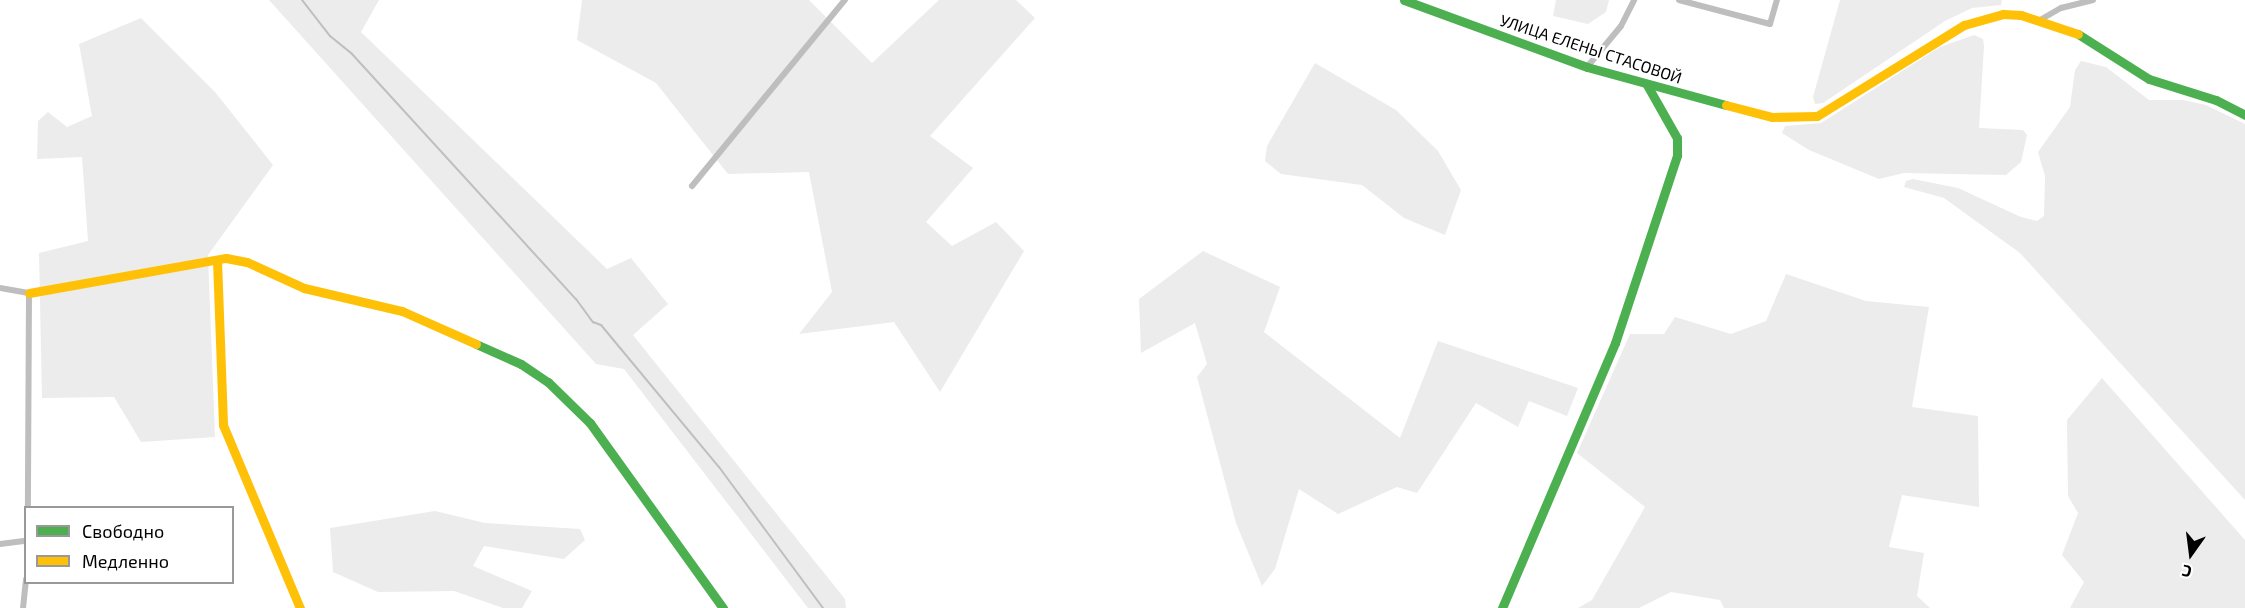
<!DOCTYPE html>
<meta charset="utf-8">
<style>
body{margin:0}
#map{position:relative;width:2245px;height:608px;overflow:hidden;background:#fff;font-family:"Exo 2",sans-serif}
div>[style]{position:absolute}
.green>*{inset:0;background:#ececec}
.stream>*{height:2px;margin:-1px;padding:0 1px;transform-origin:1px;border-radius:1px;background:#bfbfbf}
.street>*{height:6px;margin:-3px;padding:0 3px;transform-origin:3px;border-radius:3px;background:#bebebe}
.fast>*{height:9px;margin:-4.5px;padding:0 4.5px;transform-origin:4.5px;border-radius:4.5px;background:#4caf50}
.slow>*{height:9px;margin:-4.5px;padding:0 4.5px;transform-origin:4.5px;border-radius:4.5px;background:#ffc107}
span{translate:-50% -50%;white-space:nowrap;text-align:center;line-height:1.15;-webkit-text-stroke:4.5px #fff;paint-order:stroke}
.street-label{font-size:16px;color:#000}
.legend{position:absolute;left:24px;top:506px;width:210px;height:78px;box-sizing:border-box;background:#fff;border:2px solid #999;margin:0;padding:8px 10px;list-style:none;font-size:18px;color:#000}
.legend li{display:flex;align-items:center;gap:12px;height:30px}
.legend b{width:30px;border:2px solid #999}
.north{position:absolute;left:2161px;top:524px;width:60px;height:60px;-webkit-text-stroke:4px #fff;paint-order:stroke;rotate:194deg;font-size:16px;font-weight:700;line-height:24px;text-align:center;color:#000}
.north::after{content:'';display:block;margin:auto;width:21px;height:27px;background:#000;clip-path:polygon(50% 0,100% 100%,50% 72%,0 100%)}
</style>
<div id="map">
<div class="green">
<i style="clip-path:polygon(269px 0,379px 0,361px 32px,607px 269px,631px 258px,668px 304px,633px 335px,845px 599px,846px 608px,808px 608px,624px 369px,596px 364px)"></i>
<i style="clip-path:polygon(582px 0,809px 0,872px 63px,939px 0,1016px 0,1035px 18px,930px 136px,973px 168px,926px 222px,952px 246px,996px 222px,1024px 251px,940px 392px,894px 322px,799px 334px,832px 292px,809px 172px,728px 174px,656px 83px,577px 40px)"></i>
<i style="clip-path:polygon(1556px 0,1609px 0,1606px 12px,1588px 24px,1553px 16px)"></i>
<i style="clip-path:polygon(1840px 0,2002px 0,2001px 5px,1972px 8px,1945px 21px,1823px 103px,1815px 104px,1813px 97px)"></i>
<i style="clip-path:polygon(141px 18px,215px 92px,273px 165px,208px 255px,215px 437px,141px 442px,114px 397px,42px 398px,39px 253px,88px 241px,82px 157px,37px 159px,38px 121px,48px 112px,67px 127px,92px 116px,79px 44px)"></i>
<i style="clip-path:polygon(1974px 35px,1983px 39px,1984px 46px,1979px 128px,2023px 130px,2027px 135px,2021px 162px,2006px 175px,1904px 173px,1879px 179px,1809px 150px,1782px 133px,1785px 126px,1821px 123px,1940px 47px)"></i>
<i style="clip-path:polygon(2081px 61px,2106px 67px,2149px 100px,2183px 100px,2206px 105px,2245px 124px,2245px 500px,2020px 253px,1944px 198px,1904px 187px,1906px 181px,1913px 179px,1958px 188px,2021px 217px,2037px 221px,2044px 216px,2045px 176px,2038px 152px,2070px 107px,2075px 70px)"></i>
<i style="clip-path:polygon(1315px 63px,1396px 110px,1438px 151px,1461px 190px,1445px 235px,1404px 218px,1362px 185px,1281px 174px,1265px 161px,1267px 146px)"></i>
<i style="clip-path:polygon(1203px 251px,1280px 287px,1264px 332px,1400px 438px,1438px 341px,1578px 388px,1567px 416px,1529px 401px,1518px 427px,1476px 403px,1417px 493px,1397px 487px,1338px 514px,1299px 489px,1275px 569px,1262px 586px,1236px 523px,1197px 377px,1207px 364px,1195px 323px,1141px 353px,1139px 299px)"></i>
<i style="clip-path:polygon(1786px 274px,1866px 301px,1929px 307px,1912px 407px,1978px 416px,1979px 507px,1902px 495px,1889px 547px,1924px 553px,1917px 596px,1930px 608px,1724px 608px,1720px 600px,1671px 592px,1639px 608px,1578px 608px,1592px 600px,1645px 507px,1577px 453px,1630px 334px,1664px 334px,1675px 317px,1731px 334px,1766px 321px)"></i>
<i style="clip-path:polygon(2102px 378px,2245px 540px,2245px 608px,2070px 608px,2084px 582px,2062px 555px,2078px 513px,2068px 496px,2067px 420px)"></i>
<i style="clip-path:polygon(435px 511px,485px 523px,580px 529px,585px 540px,564px 559px,484px 546px,473px 566px,532px 591px,522px 608px,503px 608px,454px 591px,378px 592px,333px 572px,330px 528px)"></i>
</div>
<div class="stream">
<i style="left:302px;top:0;width:46px;rotate:52.1deg"></i>
<i style="left:330px;top:36px;width:28px;rotate:39deg"></i>
<i style="left:352px;top:54px;width:332px;rotate:47.6deg"></i>
<i style="left:576px;top:299px;width:29px;rotate:54deg"></i>
<i style="left:593px;top:322px;width:9px;rotate:21deg"></i>
<i style="left:601px;top:325px;width:185px;rotate:50.3deg"></i>
<i style="left:719px;top:467px;width:175px;rotate:53.6deg"></i>
</div>
<div class="street">
<i style="left:1679px;top:0;width:94px;rotate:14.8deg"></i>
<i style="left:1770px;top:24px;width:25px;rotate:-74deg"></i>
<i style="left:2040px;top:20px;width:24px;rotate:-30deg"></i>
<i style="left:2061px;top:8px;width:33px;rotate:-14deg"></i>
<i style="left:1587px;top:67px;width:53px;rotate:-50.3deg"></i>
<i style="left:1621px;top:26px;width:29px;rotate:-63deg"></i>
<i style="left:692px;top:186px;width:241px;rotate:-50.6deg"></i>
<i style="left:0;top:288px;width:29px;rotate:10deg"></i>
<i style="left:29px;top:293px;width:215px;rotate:90.3deg"></i>
<i style="left:0;top:544px;width:26px;rotate:-7deg"></i>
<i style="left:23px;top:608px;width:29px;rotate:-84deg"></i>
</div>
<div class="fast">
<i style="left:1404px;top:0;width:195px;rotate:20.1deg"></i>
<i style="left:1587px;top:67px;width:144px;rotate:15.3deg"></i>
<i style="left:2078px;top:34px;width:84px;rotate:32.4deg"></i>
<i style="left:2149px;top:79px;width:70px;rotate:17.4deg"></i>
<i style="left:2216px;top:100px;width:33px;rotate:27deg"></i>
<i style="left:476px;top:344px;width:49px;rotate:24deg"></i>
<i style="left:521px;top:364px;width:32px;rotate:34deg"></i>
<i style="left:548px;top:382px;width:59px;rotate:44.3deg"></i>
<i style="left:590px;top:423px;width:228px;rotate:54.3deg"></i>
<i style="left:1502px;top:608px;width:288px;rotate:-66.9deg"></i>
<i style="left:1615px;top:343px;width:198px;rotate:-71.7deg"></i>
<i style="left:1677px;top:155px;width:17px;rotate:-90deg"></i>
<i style="left:1677px;top:138px;width:61px;rotate:-119.5deg"></i>
</div>
<div class="slow">
<i style="left:1726px;top:105px;width:48px;rotate:14.6deg"></i>
<i style="left:1772px;top:117px;width:45px;rotate:-1.3deg"></i>
<i style="left:1817px;top:116px;width:173px;rotate:-31.8deg"></i>
<i style="left:1964px;top:25px;width:41px;rotate:-15.8deg"></i>
<i style="left:2003px;top:14px;width:18px;rotate:3deg"></i>
<i style="left:2021px;top:15px;width:60px;rotate:18.4deg"></i>
<i style="left:217px;top:260px;width:165px;rotate:87.9deg"></i>
<i style="left:223px;top:425px;width:199px;rotate:67.2deg"></i>
<i style="left:29px;top:293px;width:200px;rotate:-10.1deg"></i>
<i style="left:226px;top:258px;width:21px;rotate:11deg"></i>
<i style="left:247px;top:262px;width:63px;rotate:24.5deg"></i>
<i style="left:304px;top:288px;width:101px;rotate:13.2deg"></i>
<i style="left:402px;top:311px;width:81px;rotate:24deg"></i>
</div>
<div class="street-label">
<span style="left:1591px;top:49px;rotate:18deg">УЛИЦА ЕЛЕНЫ СТАСОВОЙ</span>
</div>
<ul class="legend">
<li><b style="height:8px;background:#4caf50"></b>Свободно</li>
<li><b style="height:8px;background:#ffc107"></b>Медленно</li>
</ul>
<div class="north">С</div>
</div>
